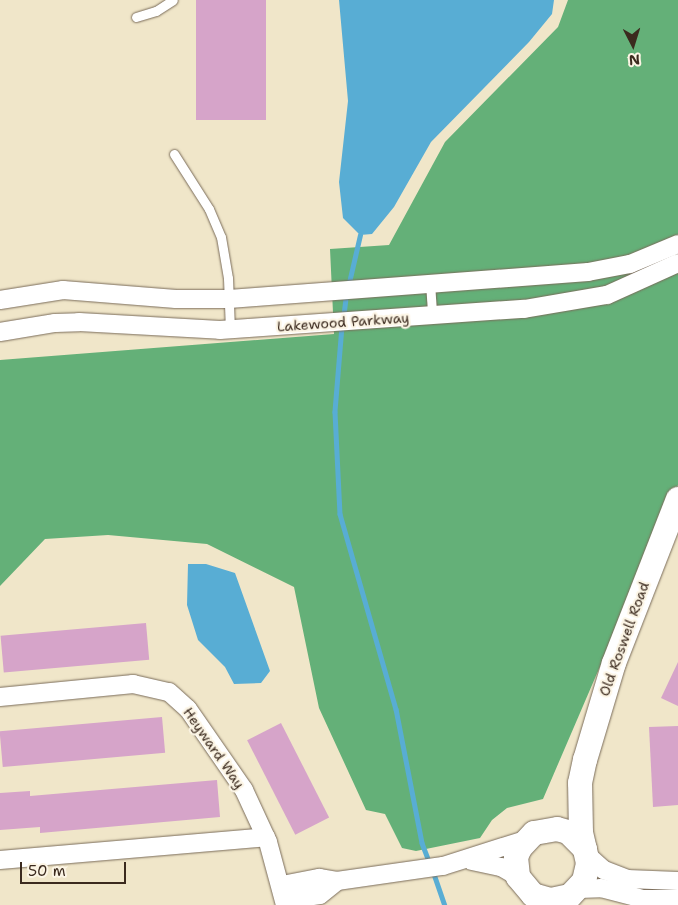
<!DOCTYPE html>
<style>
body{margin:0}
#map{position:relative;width:678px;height:905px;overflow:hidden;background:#f0e6c9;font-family:"Shantell Sans",sans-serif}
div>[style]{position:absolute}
.forest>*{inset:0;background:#64b078}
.water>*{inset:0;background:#58add4}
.stream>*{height:4.5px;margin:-2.25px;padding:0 2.25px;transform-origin:2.25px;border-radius:2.25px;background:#58add4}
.building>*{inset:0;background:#d6a4c9;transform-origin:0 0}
.roads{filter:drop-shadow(0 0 1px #7a6c5a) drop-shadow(0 0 1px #7a6c5a)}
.lane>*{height:9px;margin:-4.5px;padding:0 4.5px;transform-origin:4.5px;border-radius:4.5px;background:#fff}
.street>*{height:18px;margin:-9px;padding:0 9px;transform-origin:9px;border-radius:9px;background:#fff}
.secondary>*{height:24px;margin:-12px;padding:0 12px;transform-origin:12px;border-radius:12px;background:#fff}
span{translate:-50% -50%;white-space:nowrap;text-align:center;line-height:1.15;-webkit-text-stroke:4.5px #fcf5e5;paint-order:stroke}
.street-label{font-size:14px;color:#3b2a1e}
.north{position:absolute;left:608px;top:20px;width:50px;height:50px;-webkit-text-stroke:4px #fcf5e5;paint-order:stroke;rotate:175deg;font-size:14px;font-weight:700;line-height:20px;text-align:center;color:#3b2a1e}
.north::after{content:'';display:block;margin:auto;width:18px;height:22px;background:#3b2a1e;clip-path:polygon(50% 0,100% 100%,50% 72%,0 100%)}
.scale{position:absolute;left:20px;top:862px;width:106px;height:22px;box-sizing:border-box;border:2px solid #3b2a1e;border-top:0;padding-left:6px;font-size:15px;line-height:18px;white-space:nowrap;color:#3b2a1e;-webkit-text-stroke:4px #fcf5e5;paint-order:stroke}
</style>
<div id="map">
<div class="forest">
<i style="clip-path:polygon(568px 0,678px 0,678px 485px,543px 799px,507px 808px,492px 820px,480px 838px,416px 851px,402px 848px,385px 814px,366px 810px,319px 708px,294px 587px,207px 544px,108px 535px,45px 539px,0 586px,0 360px,334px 334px,330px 249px,389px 245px,445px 142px,558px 27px)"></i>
</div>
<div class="water">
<i style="clip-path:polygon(339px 0,554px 0,552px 14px,529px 42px,431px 142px,394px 207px,372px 234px,360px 235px,343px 218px,339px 182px,348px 101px)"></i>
<i style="clip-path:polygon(188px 564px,206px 564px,235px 573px,270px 671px,261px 683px,234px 684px,225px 667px,198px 640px,187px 605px)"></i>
</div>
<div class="stream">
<i style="left:348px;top:287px;width:53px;rotate:-77deg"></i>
<i style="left:343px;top:319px;width:25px;rotate:-83deg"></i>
<i style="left:342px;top:326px;width:86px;rotate:94.7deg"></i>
<i style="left:335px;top:412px;width:102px;rotate:87.2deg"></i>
<i style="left:340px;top:514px;width:203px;rotate:74deg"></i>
<i style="left:396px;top:709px;width:136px;rotate:79deg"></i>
<i style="left:422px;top:843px;width:22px;rotate:69deg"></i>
<i style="left:433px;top:871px;width:36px;rotate:71deg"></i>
</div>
<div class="building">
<i style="left:196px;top:0;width:70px;height:120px"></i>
<i style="left:146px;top:623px;width:37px;height:146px;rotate:85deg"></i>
<i style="clip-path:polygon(678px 662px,678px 706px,661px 698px)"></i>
<i style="left:162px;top:717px;width:36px;height:163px;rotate:85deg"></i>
<i style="left:281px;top:723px;width:106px;height:38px;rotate:63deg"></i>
<i style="clip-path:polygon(678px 726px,678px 805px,653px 807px,649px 727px)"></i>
<i style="clip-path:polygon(217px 780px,220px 817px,40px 833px,40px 827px,0 830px,0 793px,30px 791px,30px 796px)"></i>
</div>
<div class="roads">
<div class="lane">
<i style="left:136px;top:17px;width:21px;rotate:-17deg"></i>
<i style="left:156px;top:11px;width:20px;rotate:-33deg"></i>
<i style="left:174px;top:154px;width:65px;rotate:57.5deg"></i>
<i style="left:209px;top:209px;width:30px;rotate:67deg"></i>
<i style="left:221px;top:237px;width:42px;rotate:80.3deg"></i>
<i style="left:228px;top:278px;width:52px;rotate:87.8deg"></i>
<i style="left:430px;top:283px;width:32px;rotate:86deg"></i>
</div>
<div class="street">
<i style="left:0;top:300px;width:64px;rotate:-9deg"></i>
<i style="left:63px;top:290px;width:113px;rotate:4.6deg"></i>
<i style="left:176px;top:299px;width:53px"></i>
<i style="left:229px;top:299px;width:360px;rotate:-4.3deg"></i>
<i style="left:588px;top:272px;width:43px;rotate:-10.8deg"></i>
<i style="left:630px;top:264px;width:52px;rotate:-22.6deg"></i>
<i style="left:0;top:332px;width:56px;rotate:-9.3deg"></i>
<i style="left:55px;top:323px;width:24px;rotate:-2deg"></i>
<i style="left:79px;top:322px;width:141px;rotate:3.2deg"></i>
<i style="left:220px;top:330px;width:305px;rotate:-4deg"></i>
<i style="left:524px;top:309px;width:84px;rotate:-9.6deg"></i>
<i style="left:607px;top:295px;width:78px;rotate:-24.3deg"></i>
<i style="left:0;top:697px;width:134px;rotate:-5.6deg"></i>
<i style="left:133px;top:684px;width:37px;rotate:13deg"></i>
<i style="left:169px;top:692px;width:25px;rotate:42deg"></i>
<i style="left:188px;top:709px;width:98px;rotate:55.3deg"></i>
<i style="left:244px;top:790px;width:57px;rotate:65.2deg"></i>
<i style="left:268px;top:842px;width:65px;rotate:74.9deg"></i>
<i style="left:586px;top:854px;width:24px;rotate:42deg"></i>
<i style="left:604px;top:870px;width:25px;rotate:21deg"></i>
<i style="left:627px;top:879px;width:51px;rotate:2.2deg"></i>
<i style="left:0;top:860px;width:267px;rotate:-4.9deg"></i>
<i style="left:472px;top:861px;width:30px;rotate:12deg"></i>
<i style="left:501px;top:867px;width:20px;rotate:30deg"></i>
<i style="left:282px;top:885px;width:38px;rotate:-11deg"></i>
<i style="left:319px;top:878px;width:18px;rotate:9deg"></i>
<i style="left:337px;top:881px;width:107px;rotate:-8.1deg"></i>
<i style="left:443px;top:866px;width:86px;rotate:-17.6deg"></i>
<i style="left:578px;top:889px;width:23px;rotate:-2deg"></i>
<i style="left:601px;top:888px;width:43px;rotate:14.7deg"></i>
<i style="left:643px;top:899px;width:35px"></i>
<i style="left:285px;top:900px;width:35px;rotate:-8deg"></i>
<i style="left:320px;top:895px;width:22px;rotate:-39deg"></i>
</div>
<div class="secondary">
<i style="left:585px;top:849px;width:24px;rotate:-135deg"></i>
<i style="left:568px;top:832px;width:11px;rotate:-165deg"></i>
<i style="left:557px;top:829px;width:23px;rotate:170deg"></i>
<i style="left:534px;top:833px;width:21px;rotate:133deg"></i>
<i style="left:520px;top:848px;width:10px;rotate:114deg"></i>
<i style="left:516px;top:857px;width:20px;rotate:84deg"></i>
<i style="left:518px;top:877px;width:23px;rotate:50deg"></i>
<i style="left:533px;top:895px;width:19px;rotate:16deg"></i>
<i style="left:551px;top:900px;width:19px;rotate:-12deg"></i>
<i style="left:570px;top:896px;width:21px;rotate:-47deg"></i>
<i style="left:584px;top:881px;width:18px;rotate:-77deg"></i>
<i style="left:588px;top:863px;width:31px;rotate:-103deg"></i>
<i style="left:581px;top:833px;width:50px;rotate:-91.1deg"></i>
<i style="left:580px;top:783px;width:24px;rotate:-78deg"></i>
<i style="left:585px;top:760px;width:101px;rotate:-73.4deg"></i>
<i style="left:614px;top:663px;width:176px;rotate:-68.7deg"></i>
</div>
</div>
<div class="street-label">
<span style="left:343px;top:322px;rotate:-4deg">Lakewood Parkway</span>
<span style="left:624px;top:639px;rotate:-70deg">Old Roswell Road</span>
<span style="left:214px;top:748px;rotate:55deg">Heyward Way</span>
</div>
<div class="north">N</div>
<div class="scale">50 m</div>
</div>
